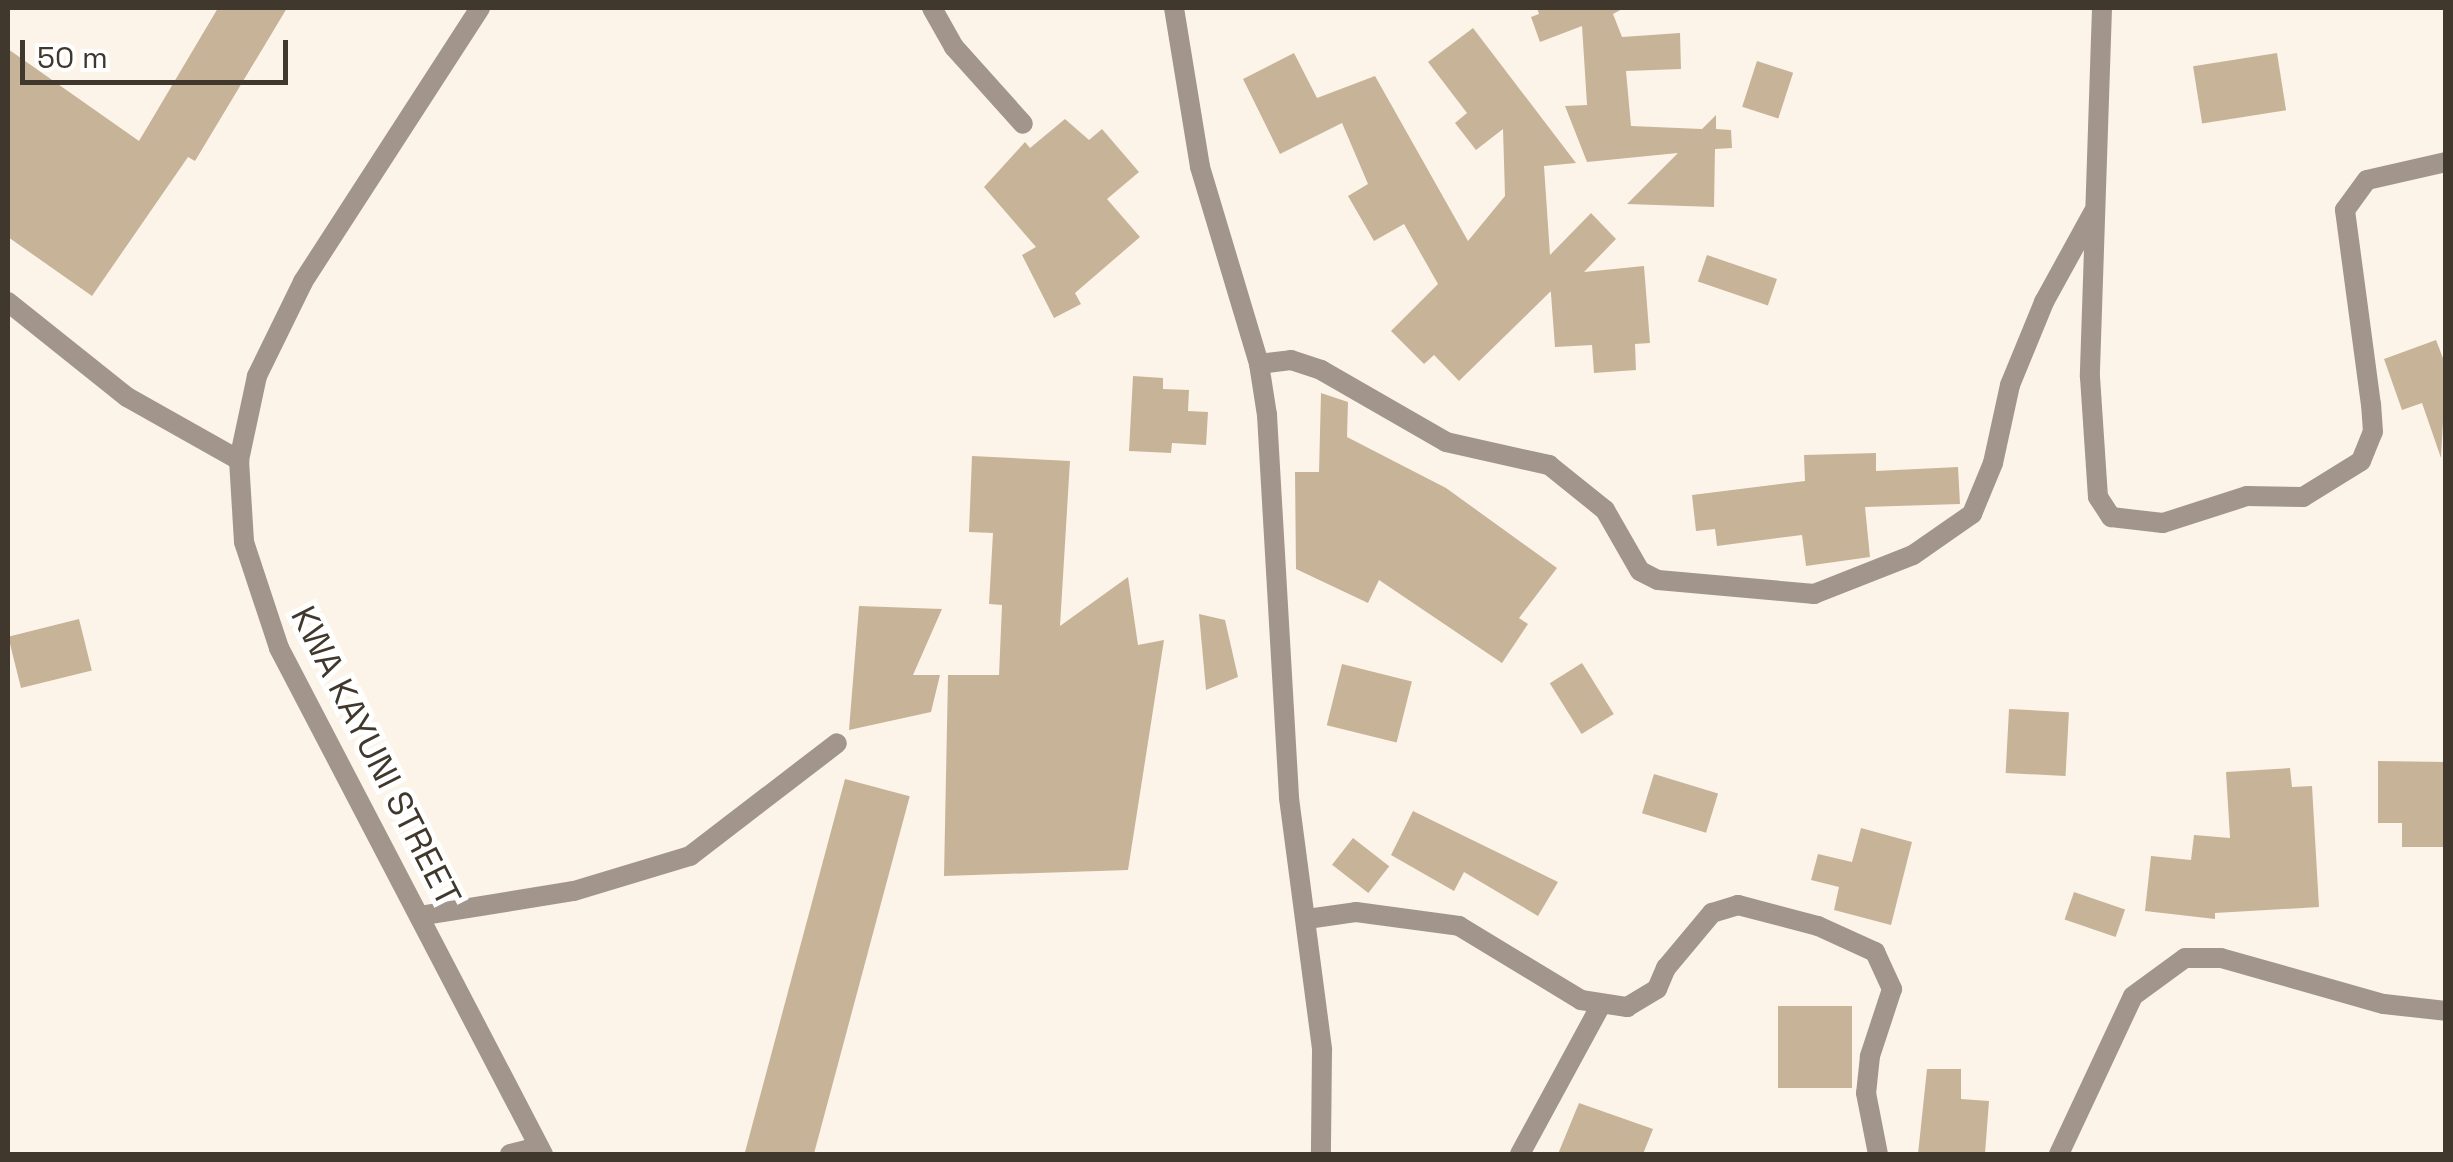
<!DOCTYPE html>
<style>
body{margin:0}
#map{position:relative;width:2453px;height:1162px;overflow:hidden;background:#fcf4e8;font-family:"Space Grotesk",sans-serif}
div>[style]{position:absolute}
.building>*{inset:0;background:#c7b498;transform-origin:0 0}
.service>*{height:20px;margin:-10px;padding:0 10px;transform-origin:10px;border-radius:10px;background:#a1958c}
.minor>*{height:20px;margin:-10px;padding:0 10px;transform-origin:10px;border-radius:10px;background:#a1958c}
.tertiary>*{height:20px;margin:-10px;padding:0 10px;transform-origin:10px;border-radius:10px;background:#a1958c}
span{translate:-50% -50%;white-space:nowrap;text-align:center;line-height:1.15;-webkit-text-stroke:10px #fff;paint-order:stroke}
.street-label{font-size:35px;color:#40382c}
.frame{position:absolute;inset:0;border:10px solid #40382c;pointer-events:none}
.scale{position:absolute;left:20px;top:40px;width:268px;height:45px;box-sizing:border-box;border:5px solid #40382c;border-top:0;padding-left:12px;font-size:30px;line-height:35px;white-space:nowrap;color:#40382c;-webkit-text-stroke:8px #fff;paint-order:stroke}
</style>
<div id="map">
<div class="building">
<i style="clip-path:polygon(218px 8px,287px 8px,195px 161px,188px 157px,92px 296px,8px 237px,8px 49px,139px 141px)"></i>
<i style="clip-path:polygon(1537px 8px,1624px 8px,1613px 14px,1622px 37px,1680px 33px,1681px 69px,1626px 71px,1631px 126px,1702px 129px,1716px 115px,1716px 129px,1731px 130px,1732px 148px,1715px 149px,1714px 207px,1627px 204px,1678px 153px,1587px 162px,1565px 106px,1587px 105px,1582px 26px,1540px 42px,1531px 17px,1539px 14px)"></i>
<i style="clip-path:polygon(1473px 28px,1576px 163px,1544px 166px,1550px 255px,1591px 213px,1616px 239px,1584px 272px,1644px 266px,1650px 343px,1635px 344px,1636px 370px,1594px 373px,1592px 345px,1555px 347px,1550px 281px,1551px 291px,1459px 381px,1434px 355px,1424px 364px,1391px 331px,1438px 284px,1404px 224px,1374px 241px,1348px 196px,1368px 184px,1342px 123px,1280px 154px,1243px 79px,1294px 53px,1317px 98px,1375px 76px,1468px 241px,1505px 196px,1503px 129px,1476px 150px,1455px 123px,1467px 113px,1428px 62px)"></i>
<i style="left:2277px;top:53px;width:58px;height:85px;rotate:81deg"></i>
<i style="left:1757px;top:61px;width:38px;height:48px;rotate:18deg"></i>
<i style="clip-path:polygon(1065px 119px,1089px 140px,1102px 129px,1139px 172px,1107px 199px,1140px 237px,1075px 293px,1081px 304px,1054px 318px,1022px 255px,1036px 247px,984px 187px,1025px 142px,1030px 148px)"></i>
<i style="left:1707px;top:255px;width:74px;height:28px;rotate:19deg"></i>
<i style="clip-path:polygon(2436px 340px,2446px 366px,2441px 458px,2422px 403px,2402px 410px,2384px 359px)"></i>
<i style="clip-path:polygon(1133px 376px,1163px 378px,1163px 389px,1189px 390px,1188px 411px,1208px 412px,1206px 445px,1172px 443px,1171px 453px,1129px 451px)"></i>
<i style="clip-path:polygon(1321px 393px,1348px 402px,1347px 437px,1446px 488px,1557px 568px,1519px 618px,1528px 624px,1502px 663px,1379px 580px,1368px 603px,1296px 569px,1295px 472px,1319px 472px)"></i>
<i style="clip-path:polygon(1876px 453px,1876px 471px,1958px 467px,1960px 504px,1865px 507px,1870px 557px,1806px 566px,1802px 535px,1717px 546px,1715px 529px,1696px 531px,1692px 495px,1805px 481px,1804px 455px)"></i>
<i style="clip-path:polygon(972px 456px,1070px 461px,1060px 626px,1128px 577px,1138px 645px,1164px 640px,1128px 870px,944px 876px,948px 675px,999px 675px,1002px 605px,989px 604px,993px 533px,969px 532px)"></i>
<i style="clip-path:polygon(859px 606px,942px 609px,913px 675px,940px 675px,931px 712px,849px 730px)"></i>
<i style="clip-path:polygon(1199px 614px,1225px 620px,1238px 677px,1206px 690px)"></i>
<i style="left:79px;top:619px;width:53px;height:73px;rotate:76deg"></i>
<i style="left:1582px;top:663px;width:60px;height:38px;rotate:58deg"></i>
<i style="left:1342px;top:664px;width:72px;height:63px;rotate:14deg"></i>
<i style="left:2009px;top:709px;width:60px;height:64px;rotate:3deg"></i>
<i style="clip-path:polygon(2378px 761px,2446px 762px,2446px 847px,2402px 847px,2402px 823px,2378px 823px)"></i>
<i style="clip-path:polygon(2290px 768px,2292px 787px,2312px 786px,2319px 907px,2215px 913px,2215px 919px,2145px 911px,2151px 856px,2191px 860px,2194px 835px,2230px 838px,2226px 772px)"></i>
<i style="left:1654px;top:774px;width:67px;height:41px;rotate:17deg"></i>
<i style="left:845px;top:779px;width:67px;height:387px;rotate:15deg"></i>
<i style="clip-path:polygon(1413px 811px,1558px 882px,1538px 916px,1464px 872px,1454px 891px,1391px 855px)"></i>
<i style="clip-path:polygon(1861px 828px,1912px 842px,1891px 925px,1834px 910px,1839px 887px,1811px 880px,1818px 854px,1852px 862px)"></i>
<i style="left:1353px;top:838px;width:46px;height:34px;rotate:38deg"></i>
<i style="left:2074px;top:892px;width:54px;height:29px;rotate:19deg"></i>
<i style="left:1778px;top:1006px;width:74px;height:82px"></i>
<i style="clip-path:polygon(1927px 1069px,1961px 1069px,1961px 1099px,1989px 1101px,1985px 1154px,1918px 1154px)"></i>
<i style="clip-path:polygon(1579px 1103px,1653px 1129px,1643px 1154px,1558px 1154px)"></i>
</div>
<div class="service">
<i style="left:932px;top:8px;width:45px;rotate:60.6deg"></i>
<i style="left:954px;top:47px;width:103px;rotate:48.1deg"></i>
<i style="left:419px;top:916px;width:157px;rotate:-9.2deg"></i>
<i style="left:574px;top:891px;width:121px;rotate:-16.8deg"></i>
<i style="left:690px;top:856px;width:185px;rotate:-37.5deg"></i>
<i style="left:1520px;top:1154px;width:170px;rotate:-61.5deg"></i>
</div>
<div class="minor">
<i style="left:1174px;top:8px;width:161px;rotate:80.7deg"></i>
<i style="left:1200px;top:167px;width:206px;rotate:73.3deg"></i>
<i style="left:1259px;top:364px;width:52px;rotate:81.1deg"></i>
<i style="left:1267px;top:415px;width:384px;rotate:86.7deg"></i>
<i style="left:1289px;top:798px;width:254px;rotate:82.5deg"></i>
<i style="left:1322px;top:1050px;width:104px;rotate:90.6deg"></i>
<i style="left:2102px;top:8px;width:369px;rotate:91.9deg"></i>
<i style="left:2090px;top:377px;width:120px;rotate:86.2deg"></i>
<i style="left:2098px;top:497px;width:24px;rotate:57deg"></i>
<i style="left:2111px;top:517px;width:52px;rotate:6.6deg"></i>
<i style="left:2163px;top:523px;width:88px;rotate:-17.8deg"></i>
<i style="left:2247px;top:496px;width:56px;rotate:1deg"></i>
<i style="left:2303px;top:497px;width:68px;rotate:-31.8deg"></i>
<i style="left:2361px;top:461px;width:31px;rotate:-68deg"></i>
<i style="left:2373px;top:432px;width:27px;rotate:-94deg"></i>
<i style="left:2371px;top:405px;width:197px;rotate:-97.6deg"></i>
<i style="left:2345px;top:210px;width:37px;rotate:-54deg"></i>
<i style="left:2367px;top:180px;width:81px;rotate:-12.8deg"></i>
<i style="left:8px;top:302px;width:152px;rotate:38.6deg"></i>
<i style="left:127px;top:397px;width:129px;rotate:29.4deg"></i>
<i style="left:1259px;top:364px;width:32px;rotate:-7deg"></i>
<i style="left:1291px;top:360px;width:32px;rotate:18deg"></i>
<i style="left:1321px;top:370px;width:144px;rotate:29.9deg"></i>
<i style="left:1446px;top:442px;width:106px;rotate:12.6deg"></i>
<i style="left:1549px;top:465px;width:72px;rotate:38.8deg"></i>
<i style="left:1605px;top:510px;width:70px;rotate:60.2deg"></i>
<i style="left:1640px;top:571px;width:20px;rotate:27deg"></i>
<i style="left:1658px;top:580px;width:157px;rotate:5.1deg"></i>
<i style="left:1814px;top:594px;width:106px;rotate:-21.5deg"></i>
<i style="left:1913px;top:555px;width:72px;rotate:-34.8deg"></i>
<i style="left:1972px;top:514px;width:55px;rotate:-67.6deg"></i>
<i style="left:1993px;top:463px;width:80px;rotate:-77.7deg"></i>
<i style="left:2010px;top:385px;width:90px;rotate:-67.7deg"></i>
<i style="left:2044px;top:302px;width:102px;rotate:-61.2deg"></i>
<i style="left:1307px;top:919px;width:49px;rotate:-8.1deg"></i>
<i style="left:1356px;top:912px;width:104px;rotate:7.7deg"></i>
<i style="left:1459px;top:926px;width:143px;rotate:31.2deg"></i>
<i style="left:1581px;top:1000px;width:47px;rotate:8.7deg"></i>
<i style="left:1627px;top:1007px;width:35px;rotate:-31deg"></i>
<i style="left:1657px;top:989px;width:23px;rotate:-67deg"></i>
<i style="left:1666px;top:968px;width:72px;rotate:-50.1deg"></i>
<i style="left:1712px;top:913px;width:27px;rotate:-17deg"></i>
<i style="left:1738px;top:905px;width:83px;rotate:14.7deg"></i>
<i style="left:1818px;top:926px;width:63px;rotate:24.5deg"></i>
<i style="left:1875px;top:952px;width:41px;rotate:65.3deg"></i>
<i style="left:1892px;top:989px;width:71px;rotate:108.2deg"></i>
<i style="left:1870px;top:1056px;width:37px;rotate:96deg"></i>
<i style="left:1866px;top:1093px;width:62px;rotate:78.9deg"></i>
<i style="left:510px;top:1154px;width:29px;rotate:-14deg"></i>
<i style="left:2059px;top:1154px;width:174px;rotate:-64.9deg"></i>
<i style="left:2133px;top:996px;width:64px;rotate:-36.2deg"></i>
<i style="left:2185px;top:958px;width:36px"></i>
<i style="left:2221px;top:958px;width:169px;rotate:15.8deg"></i>
<i style="left:2384px;top:1004px;width:62px;rotate:6.4deg"></i>
</div>
<div class="tertiary">
<i style="left:480px;top:8px;width:326px;rotate:122.9deg"></i>
<i style="left:303px;top:282px;width:105px;rotate:116.1deg"></i>
<i style="left:257px;top:376px;width:86px;rotate:102.1deg"></i>
<i style="left:239px;top:460px;width:82px;rotate:86.5deg"></i>
<i style="left:244px;top:542px;width:112px;rotate:71.7deg"></i>
<i style="left:279px;top:648px;width:571px;rotate:62.45deg"></i>
</div>
<div class="street-label">
<span style="left:376px;top:756px;rotate:63deg">KWA KAYUNI STREET</span>
</div>
<div class="frame"></div>
<div class="scale">50 m</div>
</div>
